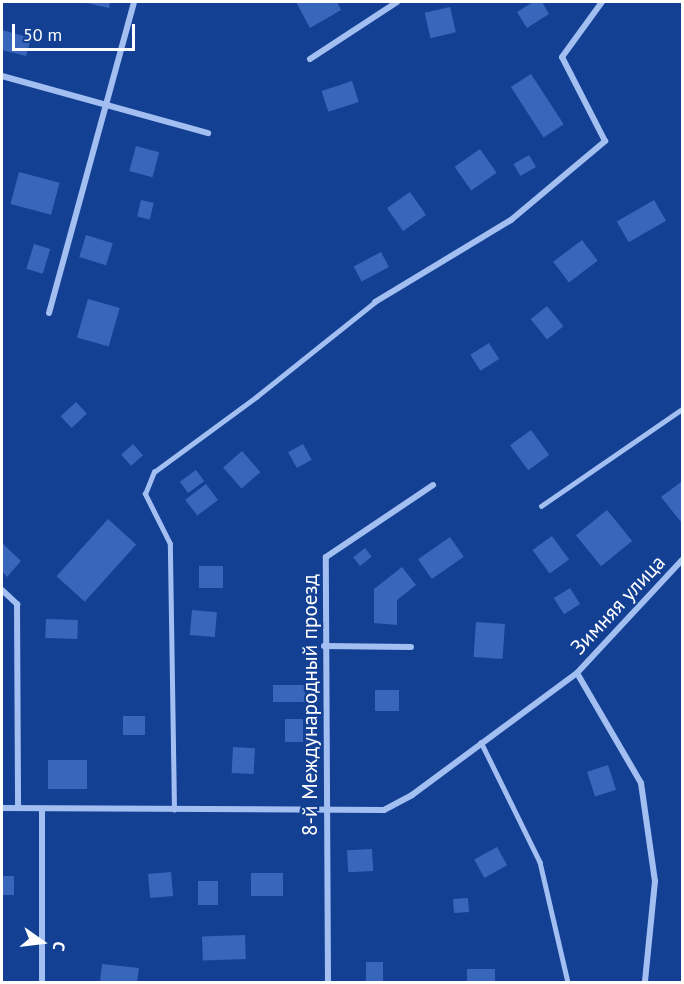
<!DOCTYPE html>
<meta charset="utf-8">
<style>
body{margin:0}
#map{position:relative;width:684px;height:984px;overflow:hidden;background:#144094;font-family:"PT Sans",sans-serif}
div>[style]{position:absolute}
.building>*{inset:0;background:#3866bb;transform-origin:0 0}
.lane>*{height:4.5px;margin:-2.25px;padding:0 2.25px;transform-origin:2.25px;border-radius:2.25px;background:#a3bff2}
.street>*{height:6px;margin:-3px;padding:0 3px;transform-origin:3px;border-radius:3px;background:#a3bff2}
span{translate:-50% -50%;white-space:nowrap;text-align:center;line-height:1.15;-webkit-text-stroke:4.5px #144094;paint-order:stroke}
.street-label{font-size:21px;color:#fff}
.frame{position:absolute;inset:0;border:3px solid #fff;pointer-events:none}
.north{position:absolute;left:12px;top:912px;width:60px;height:60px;-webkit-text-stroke:4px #144094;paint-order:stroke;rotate:104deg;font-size:16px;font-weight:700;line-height:24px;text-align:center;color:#fff}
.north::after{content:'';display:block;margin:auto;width:21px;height:27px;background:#fff;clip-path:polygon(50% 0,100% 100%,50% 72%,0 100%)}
.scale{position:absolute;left:12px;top:24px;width:123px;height:27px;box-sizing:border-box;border:3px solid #fff;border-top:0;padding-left:8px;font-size:18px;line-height:21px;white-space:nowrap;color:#fff;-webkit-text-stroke:4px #144094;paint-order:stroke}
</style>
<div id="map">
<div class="building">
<i style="clip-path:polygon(83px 2px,110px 2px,109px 8px)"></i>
<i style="clip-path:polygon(296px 2px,337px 2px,341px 10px,310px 28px)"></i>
<i style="clip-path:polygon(533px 2px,542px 2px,549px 14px,527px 28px,517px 12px)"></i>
<i style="left:450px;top:7px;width:26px;height:26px;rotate:77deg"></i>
<i style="clip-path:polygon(2px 30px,31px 38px,26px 56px,2px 50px)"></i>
<i style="left:531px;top:74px;width:60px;height:24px;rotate:57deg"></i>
<i style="left:352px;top:81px;width:22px;height:32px;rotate:72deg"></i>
<i style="left:136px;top:146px;width:24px;height:26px;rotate:15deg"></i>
<i style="left:480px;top:149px;width:29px;height:31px;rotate:55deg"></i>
<i style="left:529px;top:155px;width:14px;height:18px;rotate:60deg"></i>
<i style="left:19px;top:172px;width:42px;height:33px;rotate:15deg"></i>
<i style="left:410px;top:192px;width:28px;height:28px;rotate:55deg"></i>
<i style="left:141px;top:200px;width:13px;height:17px;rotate:13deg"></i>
<i style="left:654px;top:200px;width:24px;height:43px;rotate:60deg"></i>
<i style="left:86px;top:235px;width:28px;height:23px;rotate:17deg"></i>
<i style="left:582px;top:240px;width:26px;height:36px;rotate:53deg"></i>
<i style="left:34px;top:244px;width:17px;height:26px;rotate:17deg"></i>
<i style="left:381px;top:252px;width:17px;height:31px;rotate:62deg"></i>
<i style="left:88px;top:299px;width:33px;height:40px;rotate:16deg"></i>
<i style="left:547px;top:306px;width:26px;height:21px;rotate:51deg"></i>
<i style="left:489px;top:343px;width:19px;height:22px;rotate:58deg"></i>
<i style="left:76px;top:402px;width:16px;height:21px;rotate:47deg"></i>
<i style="left:531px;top:430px;width:31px;height:26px;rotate:54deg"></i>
<i style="left:133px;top:444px;width:15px;height:16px;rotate:48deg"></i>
<i style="left:303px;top:444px;width:18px;height:17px;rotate:61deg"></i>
<i style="left:242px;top:451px;width:28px;height:25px;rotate:49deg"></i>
<i style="left:196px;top:470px;width:14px;height:20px;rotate:54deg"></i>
<i style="clip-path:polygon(681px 482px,682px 521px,681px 522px,661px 497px)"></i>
<i style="left:206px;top:484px;width:20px;height:26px;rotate:53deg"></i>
<i style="left:607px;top:510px;width:40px;height:40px;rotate:51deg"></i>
<i style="left:108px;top:519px;width:38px;height:77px;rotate:42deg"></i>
<i style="left:552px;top:536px;width:29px;height:24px;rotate:54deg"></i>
<i style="left:450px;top:537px;width:24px;height:39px;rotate:55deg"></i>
<i style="clip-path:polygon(2px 543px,21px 561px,7px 577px,2px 571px)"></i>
<i style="left:365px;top:548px;width:11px;height:15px;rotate:52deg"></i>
<i style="left:199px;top:566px;width:24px;height:22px"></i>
<i style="clip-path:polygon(402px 567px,416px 585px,397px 600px,397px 625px,374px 623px,374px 589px)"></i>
<i style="left:570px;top:588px;width:19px;height:19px;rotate:58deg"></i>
<i style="left:192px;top:610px;width:25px;height:25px;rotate:5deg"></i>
<i style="left:46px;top:619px;width:32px;height:19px;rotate:2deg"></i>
<i style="left:476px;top:622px;width:29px;height:35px;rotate:4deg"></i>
<i style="left:273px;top:685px;width:32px;height:17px"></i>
<i style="left:399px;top:690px;width:21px;height:24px;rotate:90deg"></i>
<i style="left:123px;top:716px;width:22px;height:19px"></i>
<i style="left:285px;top:719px;width:18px;height:23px"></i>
<i style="left:233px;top:747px;width:22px;height:26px;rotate:3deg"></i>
<i style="left:48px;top:760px;width:39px;height:29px"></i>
<i style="left:608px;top:765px;width:26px;height:22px;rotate:72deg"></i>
<i style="left:497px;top:847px;width:21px;height:26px;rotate:61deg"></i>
<i style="left:372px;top:849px;width:22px;height:25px;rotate:87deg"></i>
<i style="left:171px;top:872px;width:24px;height:23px;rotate:85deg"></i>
<i style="left:251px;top:873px;width:32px;height:23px"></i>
<i style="left:14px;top:876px;width:19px;height:12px;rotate:90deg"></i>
<i style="left:198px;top:881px;width:20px;height:24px"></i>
<i style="left:468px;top:898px;width:14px;height:15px;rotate:86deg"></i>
<i style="left:245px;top:935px;width:24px;height:43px;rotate:88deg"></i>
<i style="left:366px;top:962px;width:17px;height:20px"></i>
<i style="clip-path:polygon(102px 964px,139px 968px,137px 982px,100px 982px)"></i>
<i style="left:467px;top:969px;width:28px;height:13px"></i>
</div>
<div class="lane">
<i style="left:541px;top:506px;width:171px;rotate:-34.5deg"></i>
<i style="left:481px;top:742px;width:134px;rotate:63.8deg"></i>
<i style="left:540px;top:862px;width:123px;rotate:76.9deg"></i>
<i style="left:174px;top:810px;width:266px;rotate:-90.9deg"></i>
<i style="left:170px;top:544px;width:56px;rotate:-116.6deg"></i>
<i style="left:145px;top:494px;width:24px;rotate:-68deg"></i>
<i style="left:154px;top:472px;width:127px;rotate:-36.3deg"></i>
<i style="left:256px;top:397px;width:152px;rotate:-38.6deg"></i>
</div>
<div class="street">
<i style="left:310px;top:59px;width:104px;rotate:-33.2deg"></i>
<i style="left:2px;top:76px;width:214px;rotate:15.5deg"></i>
<i style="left:375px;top:302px;width:159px;rotate:-31.1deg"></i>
<i style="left:511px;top:220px;width:123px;rotate:-40deg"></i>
<i style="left:605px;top:141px;width:94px;rotate:-117.1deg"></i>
<i style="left:562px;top:57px;width:68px;rotate:-54deg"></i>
<i style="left:49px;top:313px;width:322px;rotate:-74.7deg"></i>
<i style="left:2px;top:590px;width:21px;rotate:43deg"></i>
<i style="left:17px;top:604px;width:203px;rotate:89.7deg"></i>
<i style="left:324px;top:646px;width:87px;rotate:0.7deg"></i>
<i style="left:577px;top:673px;width:127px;rotate:59.8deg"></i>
<i style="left:641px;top:783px;width:99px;rotate:81.9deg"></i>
<i style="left:655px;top:881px;width:101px;rotate:95.7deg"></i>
<i style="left:2px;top:808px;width:382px;rotate:0.3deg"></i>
<i style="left:384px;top:810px;width:32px;rotate:-28deg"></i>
<i style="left:412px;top:795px;width:205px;rotate:-36.5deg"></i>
<i style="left:577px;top:673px;width:154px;rotate:-47.1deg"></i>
<i style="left:42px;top:982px;width:171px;rotate:-90deg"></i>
<i style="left:328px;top:982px;width:425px;rotate:-90.3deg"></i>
<i style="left:326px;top:557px;width:129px;rotate:-33.9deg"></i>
</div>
<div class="street-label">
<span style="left:618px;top:605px;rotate:-47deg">Зимняя улица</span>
<span style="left:310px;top:705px;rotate:-90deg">8-й Международный проезд</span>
</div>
<div class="frame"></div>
<div class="north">С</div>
<div class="scale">50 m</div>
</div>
